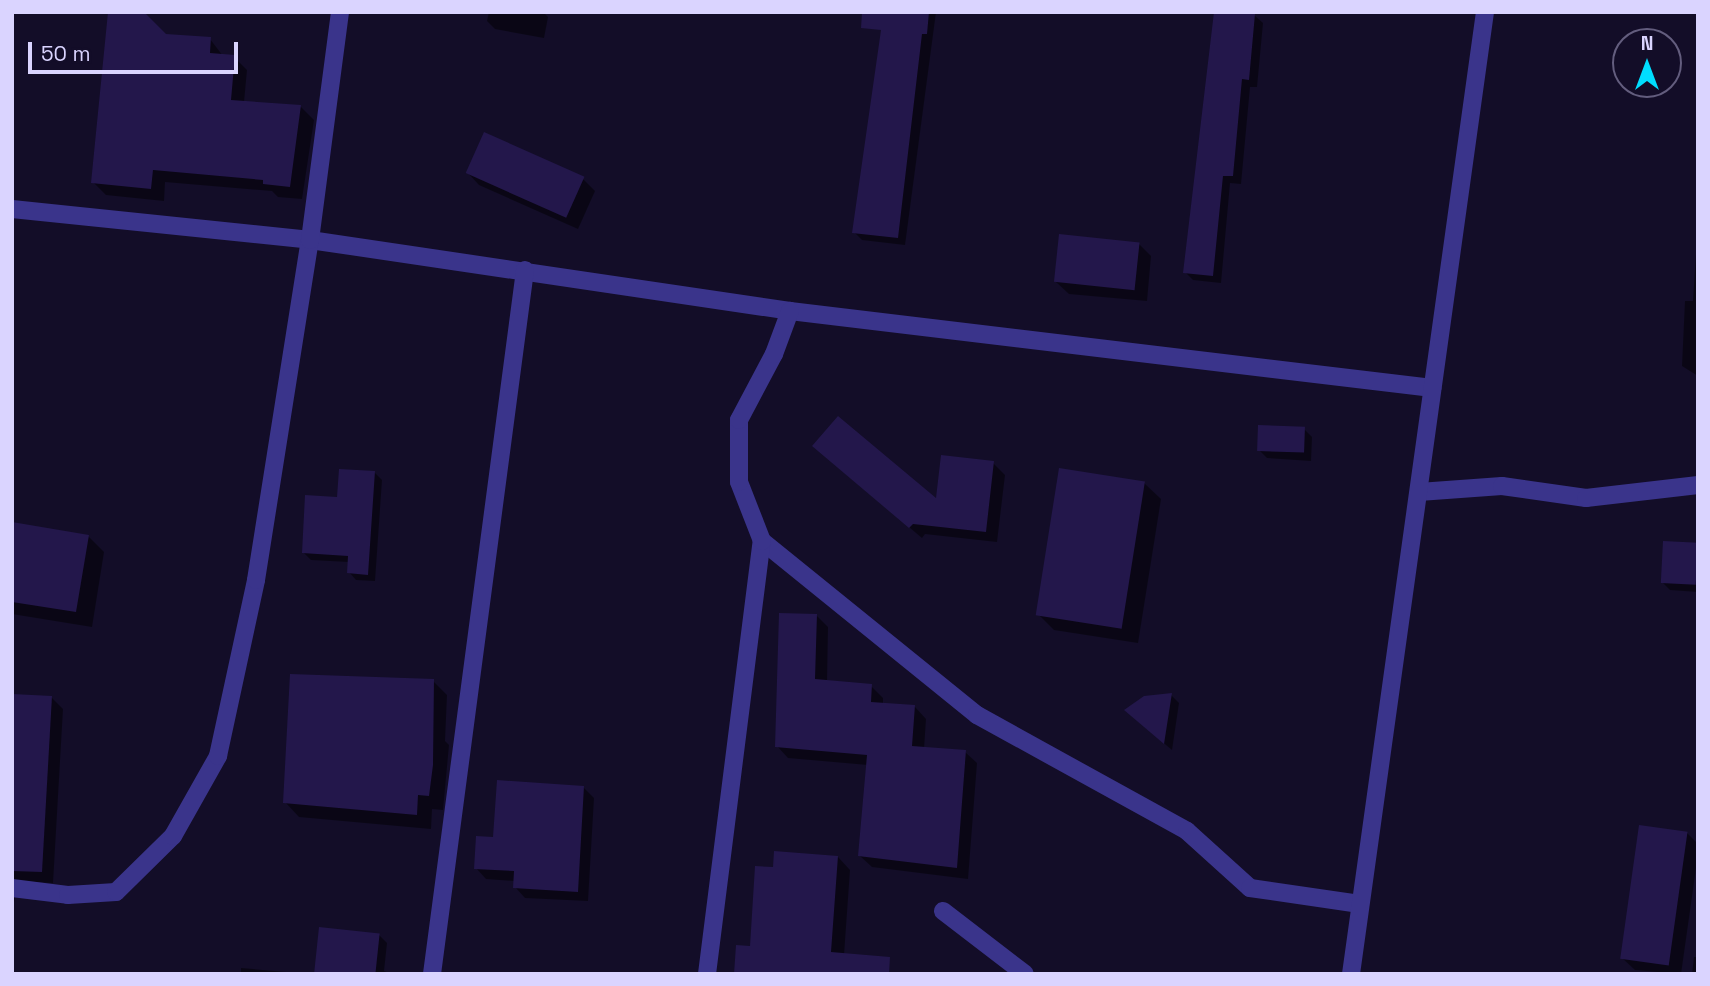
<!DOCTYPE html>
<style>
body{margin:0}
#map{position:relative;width:1710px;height:986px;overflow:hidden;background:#130d28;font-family:"Space Grotesk",sans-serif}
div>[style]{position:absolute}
.shadow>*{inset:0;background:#0007}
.building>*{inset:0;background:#23174b;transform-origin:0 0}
.minor>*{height:18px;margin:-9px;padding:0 9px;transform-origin:9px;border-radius:9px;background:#3a348b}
span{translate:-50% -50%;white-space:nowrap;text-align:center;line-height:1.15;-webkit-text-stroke:6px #130d28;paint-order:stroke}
.frame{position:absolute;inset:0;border:14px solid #dad4ff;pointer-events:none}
.north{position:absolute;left:1612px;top:28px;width:70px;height:70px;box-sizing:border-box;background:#130d28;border:2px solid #635d7e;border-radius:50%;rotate:0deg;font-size:19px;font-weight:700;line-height:28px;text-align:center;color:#dad4ff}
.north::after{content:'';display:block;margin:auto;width:24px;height:32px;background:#00deff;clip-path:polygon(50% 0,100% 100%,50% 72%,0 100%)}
.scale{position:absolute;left:28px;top:42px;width:210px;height:32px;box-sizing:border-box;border:4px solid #dad4ff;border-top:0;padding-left:9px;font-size:21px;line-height:24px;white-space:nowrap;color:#dad4ff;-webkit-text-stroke:5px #130d28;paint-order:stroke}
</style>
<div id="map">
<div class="shadow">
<i style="clip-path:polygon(489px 12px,543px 12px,548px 17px,544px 38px,495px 29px,487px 21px)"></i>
<i style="clip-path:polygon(884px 12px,936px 12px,905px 245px,862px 240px,854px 232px)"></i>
<i style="clip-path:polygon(1216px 12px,1254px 15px,1263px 23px,1257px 87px,1250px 87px,1241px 184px,1230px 183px,1221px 283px,1193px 280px,1185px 272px)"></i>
<i style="clip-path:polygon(166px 36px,210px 39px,223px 56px,234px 57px,247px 70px,244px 102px,301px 107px,314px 120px,302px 199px,278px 197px,272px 191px,165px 182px,164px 201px,106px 195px,93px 182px)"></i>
<i style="clip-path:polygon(467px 172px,583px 179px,595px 191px,578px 229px,479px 185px)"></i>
<i style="clip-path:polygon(1698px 223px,1698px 376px,1682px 366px,1685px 301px,1693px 301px)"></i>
<i style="clip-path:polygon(1139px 244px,1151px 256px,1147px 301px,1069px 294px,1056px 282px)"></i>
<i style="clip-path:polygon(1304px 429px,1312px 437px,1311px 461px,1267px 458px,1259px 450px)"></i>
<i style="clip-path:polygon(826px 457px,938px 501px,993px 463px,1005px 475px,997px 542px,925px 534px,922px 538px)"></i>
<i style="clip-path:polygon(374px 472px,382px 480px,375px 581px,356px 580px,349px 572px,349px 562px,311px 560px,304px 553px,339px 499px)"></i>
<i style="clip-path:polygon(1144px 483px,1161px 499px,1138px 643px,1054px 630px,1038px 614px)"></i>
<i style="clip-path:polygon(12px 524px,88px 536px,104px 552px,92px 627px,12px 614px)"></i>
<i style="clip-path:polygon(1698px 545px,1698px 592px,1670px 590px,1662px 582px)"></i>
<i style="clip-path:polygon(816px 615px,828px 627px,827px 682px,871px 686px,883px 698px,883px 704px,915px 707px,926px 719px,924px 749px,965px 752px,977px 763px,968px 879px,872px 867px,860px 856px,868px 765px,788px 758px,777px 746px)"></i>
<i style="clip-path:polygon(433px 681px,447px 695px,445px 741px,449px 745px,443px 810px,432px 809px,431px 829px,299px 817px,285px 802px)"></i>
<i style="clip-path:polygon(1171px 695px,1179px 703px,1172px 750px,1134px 718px)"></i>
<i style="clip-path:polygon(12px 696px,52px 698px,63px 709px,53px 883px,18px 881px,12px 913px)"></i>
<i style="clip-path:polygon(583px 787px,594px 798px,588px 901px,525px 898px,515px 887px,515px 881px,486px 879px,476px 868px,495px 839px)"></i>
<i style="clip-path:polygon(1687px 833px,1698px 844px,1698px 854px,1681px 974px,1635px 970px,1622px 958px)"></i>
<i style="clip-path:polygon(838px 857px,850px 870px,844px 955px,860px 970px,902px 974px,735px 974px,752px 948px,775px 869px)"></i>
<i style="clip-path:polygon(379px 935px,387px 943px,384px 971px,392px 974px,316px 974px)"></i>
<i style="clip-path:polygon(1694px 957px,1698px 957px,1698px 974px,1692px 974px)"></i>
<i style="clip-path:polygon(241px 968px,309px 974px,241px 974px)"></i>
</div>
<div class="building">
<i style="clip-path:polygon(108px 12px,144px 12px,166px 34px,211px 37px,210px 53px,235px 55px,231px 100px,301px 105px,290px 187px,263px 184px,263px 180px,153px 170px,151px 189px,91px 183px)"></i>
<i style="clip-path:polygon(862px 12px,929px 12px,927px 34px,922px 34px,898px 238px,852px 233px,881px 30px,861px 28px)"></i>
<i style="clip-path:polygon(1214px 12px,1255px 14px,1249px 80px,1242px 79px,1233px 176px,1223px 176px,1213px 276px,1183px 273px)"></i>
<i style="left:484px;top:132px;width:110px;height:45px;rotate:24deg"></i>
<i style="left:1059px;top:234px;width:81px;height:48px;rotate:6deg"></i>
<i style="clip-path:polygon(838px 416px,936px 498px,941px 455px,994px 461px,986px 532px,913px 524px,909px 528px,812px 446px)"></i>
<i style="left:1258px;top:425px;width:47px;height:26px;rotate:2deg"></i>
<i style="left:1059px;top:468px;width:87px;height:149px;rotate:9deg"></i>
<i style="clip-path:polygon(339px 469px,375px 471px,368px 575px,347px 573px,348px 556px,302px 553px,305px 495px,337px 497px)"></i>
<i style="clip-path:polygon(12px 522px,89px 535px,76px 612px,12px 602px)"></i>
<i style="left:1663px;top:541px;width:35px;height:42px;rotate:3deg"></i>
<i style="clip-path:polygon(779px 613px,817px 614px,815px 679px,872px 684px,871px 702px,915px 705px,912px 746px,966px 750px,957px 868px,858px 856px,867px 755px,775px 747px)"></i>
<i style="clip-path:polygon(290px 674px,434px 679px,433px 765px,429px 796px,418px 795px,417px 815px,283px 803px)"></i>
<i style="clip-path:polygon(1172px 693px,1164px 744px,1124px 710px,1144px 696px)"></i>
<i style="clip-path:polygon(12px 694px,52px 696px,42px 872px,12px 871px)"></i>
<i style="clip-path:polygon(497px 780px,584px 786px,578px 892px,513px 888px,514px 871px,474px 869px,476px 836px,493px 837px)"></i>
<i style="left:1639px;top:825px;width:49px;height:135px;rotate:8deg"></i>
<i style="clip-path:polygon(774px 851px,838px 856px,831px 952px,890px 957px,889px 974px,734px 974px,736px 945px,750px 946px,755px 866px,773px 867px)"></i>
<i style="left:319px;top:927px;width:61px;height:47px;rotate:6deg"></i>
</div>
<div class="minor">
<i style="left:12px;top:209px;width:300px;rotate:5.9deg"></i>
<i style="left:310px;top:240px;width:485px;rotate:8.4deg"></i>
<i style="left:790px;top:311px;width:647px;rotate:6.84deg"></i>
<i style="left:1419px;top:492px;width:83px;rotate:-4.1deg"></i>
<i style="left:1502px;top:486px;width:85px;rotate:8.1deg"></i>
<i style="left:1586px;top:498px;width:113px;rotate:-6.6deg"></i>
<i style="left:762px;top:541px;width:277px;rotate:39deg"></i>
<i style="left:977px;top:715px;width:240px;rotate:28.9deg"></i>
<i style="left:1187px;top:831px;width:85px;rotate:42.1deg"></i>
<i style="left:1250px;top:888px;width:111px;rotate:8.3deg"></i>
<i style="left:12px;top:888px;width:56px;rotate:7.1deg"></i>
<i style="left:68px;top:895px;width:48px;rotate:-3.6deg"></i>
<i style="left:116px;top:892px;width:80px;rotate:-44.5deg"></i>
<i style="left:173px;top:836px;width:92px;rotate:-60.6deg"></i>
<i style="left:218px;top:756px;width:180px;rotate:-77.8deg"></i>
<i style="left:256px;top:580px;width:344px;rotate:-81deg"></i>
<i style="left:310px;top:240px;width:230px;rotate:-82.5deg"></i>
<i style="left:943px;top:911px;width:103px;rotate:37.5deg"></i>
<i style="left:432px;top:974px;width:710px;rotate:-82.47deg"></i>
<i style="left:707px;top:974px;width:436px;rotate:-82.8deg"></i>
<i style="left:762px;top:541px;width:63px;rotate:-111.3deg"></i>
<i style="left:739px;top:482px;width:62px;rotate:-90deg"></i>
<i style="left:739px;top:420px;width:75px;rotate:-62.1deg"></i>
<i style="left:774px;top:354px;width:46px;rotate:-69.6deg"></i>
<i style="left:1351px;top:974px;width:971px;rotate:-82.07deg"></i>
</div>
<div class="frame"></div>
<div class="north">N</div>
<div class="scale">50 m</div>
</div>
